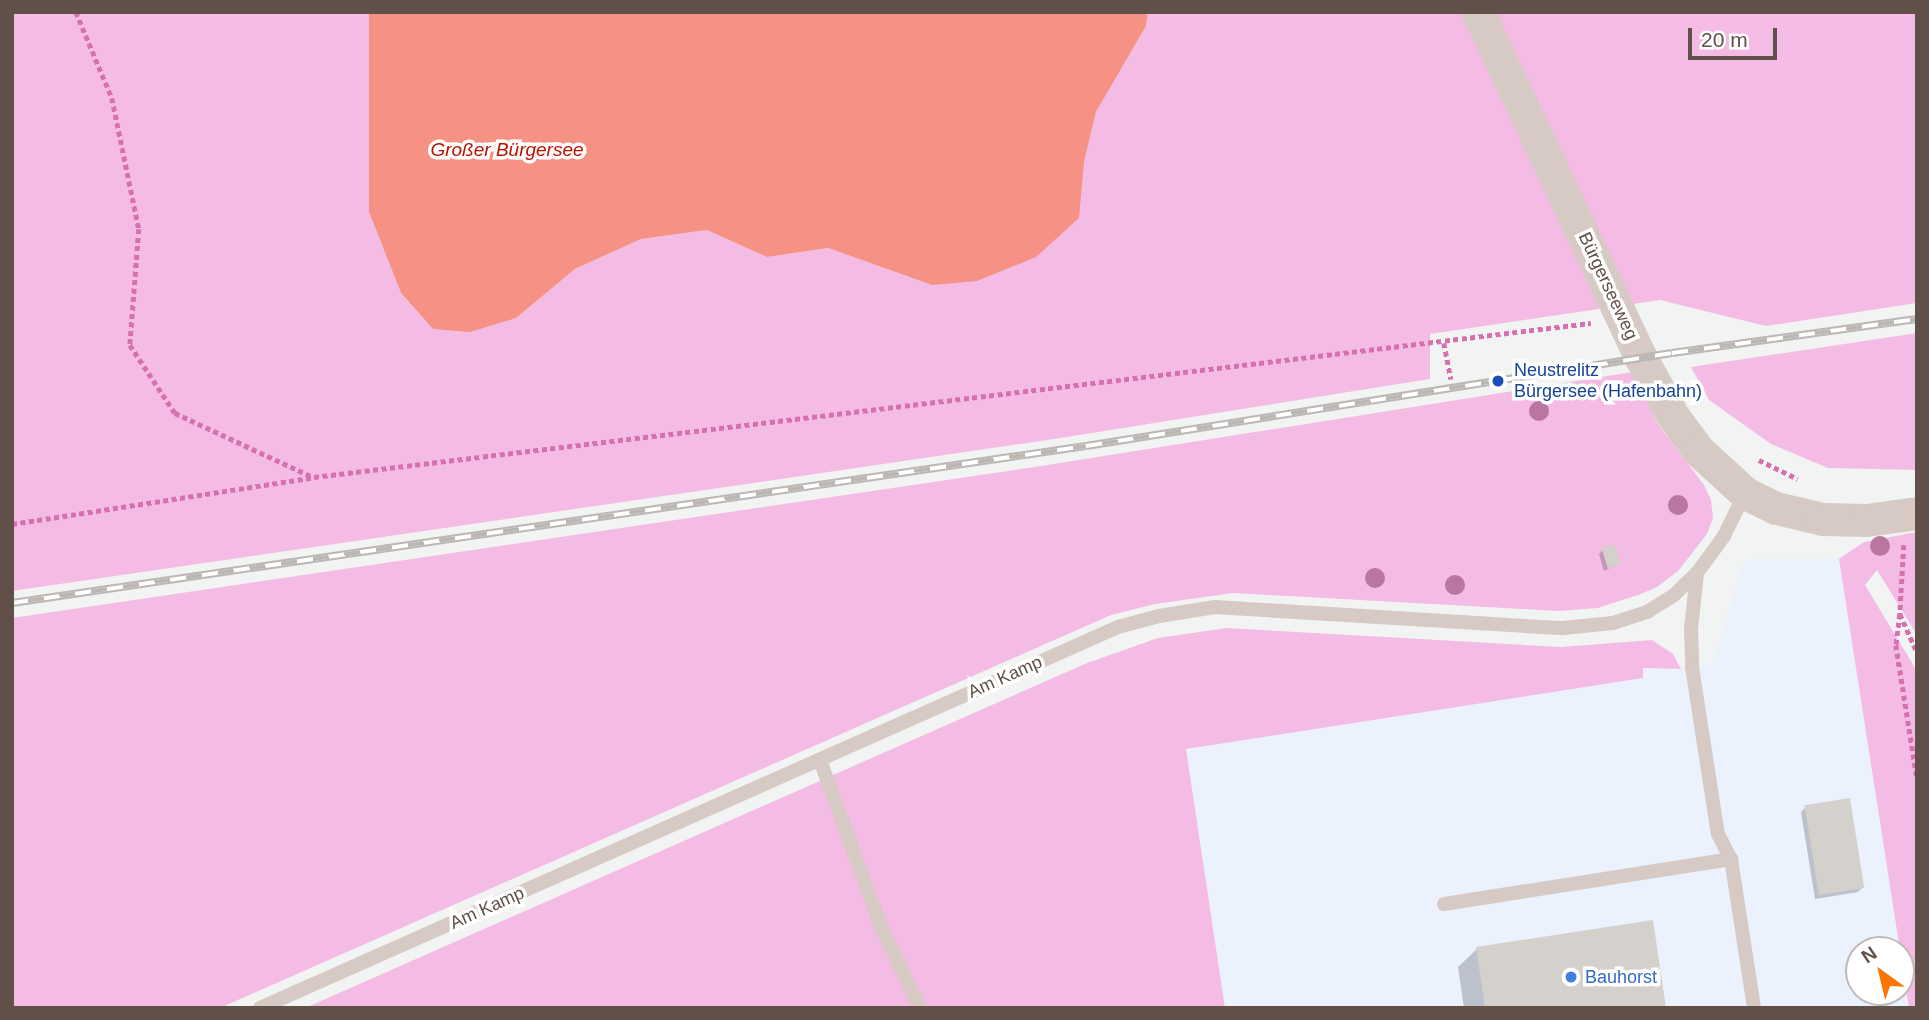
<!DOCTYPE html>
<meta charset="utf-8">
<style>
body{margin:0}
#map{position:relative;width:1929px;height:1020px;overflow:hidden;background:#f1f4f3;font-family:Arial,sans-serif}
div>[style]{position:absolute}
.commercial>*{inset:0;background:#ebf2fe}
.green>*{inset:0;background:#f4bce5}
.water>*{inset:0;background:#f59185}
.shadow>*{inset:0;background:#0003}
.building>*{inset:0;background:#d4d0cb;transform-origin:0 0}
.path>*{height:4.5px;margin-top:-2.25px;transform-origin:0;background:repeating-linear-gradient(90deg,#d670ae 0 5px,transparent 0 8.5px)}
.service>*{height:14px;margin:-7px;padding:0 7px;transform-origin:7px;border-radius:7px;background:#d7cac4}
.tertiary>*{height:33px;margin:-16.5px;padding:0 16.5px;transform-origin:16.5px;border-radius:16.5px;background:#d7cac4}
.rail>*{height:8px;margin-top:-4px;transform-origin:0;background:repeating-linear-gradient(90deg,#fff 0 16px,#bcb7b3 0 32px);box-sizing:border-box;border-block:2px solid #bcb7b3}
.trees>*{width:20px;height:20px;margin:-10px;border-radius:50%;background:#b9769f}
.dots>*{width:19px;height:19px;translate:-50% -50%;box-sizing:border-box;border:4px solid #fff;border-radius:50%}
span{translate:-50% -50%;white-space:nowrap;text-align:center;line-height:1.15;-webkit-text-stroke:7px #fff;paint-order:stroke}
.street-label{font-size:18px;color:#615047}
.transit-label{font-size:18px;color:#164399}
.left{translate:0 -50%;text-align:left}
.shop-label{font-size:18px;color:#366cbe}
.water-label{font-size:19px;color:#bb1300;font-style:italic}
.frame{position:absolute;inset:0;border:14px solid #615047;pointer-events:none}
.north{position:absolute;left:1845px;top:936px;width:70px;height:70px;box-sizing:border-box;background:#fff;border:2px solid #c0b9b5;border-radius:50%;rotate:326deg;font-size:19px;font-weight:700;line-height:28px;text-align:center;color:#615047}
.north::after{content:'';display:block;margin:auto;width:24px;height:32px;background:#f87506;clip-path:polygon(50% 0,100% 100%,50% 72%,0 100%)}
.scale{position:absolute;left:1688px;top:28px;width:89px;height:32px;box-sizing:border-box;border:4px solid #615047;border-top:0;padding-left:9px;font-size:21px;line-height:24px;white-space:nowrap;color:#615047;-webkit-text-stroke:5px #fff;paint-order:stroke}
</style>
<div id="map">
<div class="commercial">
<i style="clip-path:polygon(1839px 559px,1900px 950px,1859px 950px,1859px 992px,1901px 992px,1901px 954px,1909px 1008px,1124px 1008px,1125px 663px,1217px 642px,1672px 670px,1713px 664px,1744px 560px)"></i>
</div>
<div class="green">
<i style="clip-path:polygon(12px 12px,369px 12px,369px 212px,401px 293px,433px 329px,516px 318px,575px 269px,641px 239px,707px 230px,767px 257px,828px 248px,932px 285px,1084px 162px,1096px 112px,1146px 26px,1148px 12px,1917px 12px,1917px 303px,1766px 326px,1660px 300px,1430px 334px,1430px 379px,1048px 440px,12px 591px)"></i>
<i style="clip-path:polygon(1917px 333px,1917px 470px,1828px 468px,1771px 444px,1709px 400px,1691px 367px)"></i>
<i style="clip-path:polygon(1633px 372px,1658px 424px,1704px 485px,1711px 500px,1713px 518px,1707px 534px,1678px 571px,1657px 587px,1641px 594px,1598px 608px,1559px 611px,1233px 593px,1155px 604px,1111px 615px,220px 1008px,12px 1008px,12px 618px,1041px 466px)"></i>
<i style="clip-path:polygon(1917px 532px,1917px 635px,1877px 570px,1865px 585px,1917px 671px,1917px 1008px,1909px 1008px,1839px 559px,1864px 542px)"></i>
<i style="clip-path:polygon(1227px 628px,1561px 647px,1652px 640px,1673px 654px,1681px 669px,1643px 668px,1643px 678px,1186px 749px,1225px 1008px,305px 1008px,1087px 663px,1158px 638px)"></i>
</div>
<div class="water">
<i style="clip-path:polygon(369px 12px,1148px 12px,1146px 26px,1096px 112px,1084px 162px,1079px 218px,1036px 257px,977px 281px,932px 285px,828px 248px,767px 257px,707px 230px,641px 239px,575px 269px,516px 318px,470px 332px,433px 329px,401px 293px,369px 212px)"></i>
</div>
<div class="shadow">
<i style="clip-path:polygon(1603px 550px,1619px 563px,1604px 571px,1599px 554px)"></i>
<i style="clip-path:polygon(1806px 807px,1863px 887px,1858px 892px,1815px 899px,1801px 812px)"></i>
<i style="clip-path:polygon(1477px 949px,1665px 1008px,1464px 1008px,1458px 967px)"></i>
</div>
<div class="building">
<i style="left:1615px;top:544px;width:21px;height:14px;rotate:73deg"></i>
<i style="left:1850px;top:798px;width:91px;height:46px;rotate:81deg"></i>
<i style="clip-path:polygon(1653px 920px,1666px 1008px,1485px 1008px,1476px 947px)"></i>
</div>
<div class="path">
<i style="left:76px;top:12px;width:93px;rotate:67.3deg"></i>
<i style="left:112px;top:98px;width:134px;rotate:78.4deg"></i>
<i style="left:139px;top:229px;width:116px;rotate:94.4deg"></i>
<i style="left:130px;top:345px;width:82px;rotate:56.5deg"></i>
<i style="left:175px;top:413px;width:152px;rotate:24.9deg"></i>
<i style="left:1444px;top:343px;width:37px;rotate:79deg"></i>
<i style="left:1759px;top:460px;width:43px;rotate:26deg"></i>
<i style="left:12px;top:524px;width:306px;rotate:-8.8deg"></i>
<i style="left:314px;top:477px;width:1286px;rotate:-6.88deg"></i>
<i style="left:1904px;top:545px;width:69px;rotate:93.3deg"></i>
<i style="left:1900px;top:614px;width:42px;rotate:65.9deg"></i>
<i style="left:1900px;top:614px;width:31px;rotate:97deg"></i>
<i style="left:1896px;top:645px;width:135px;rotate:81deg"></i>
</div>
<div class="service">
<i style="left:1697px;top:573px;width:56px;rotate:96.1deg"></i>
<i style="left:1691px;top:629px;width:38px;rotate:88deg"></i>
<i style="left:1692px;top:667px;width:169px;rotate:81.2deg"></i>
<i style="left:1718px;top:834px;width:28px;rotate:63deg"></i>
<i style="left:1731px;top:859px;width:151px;rotate:81.2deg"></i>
<i style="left:820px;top:760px;width:180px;rotate:69.9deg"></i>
<i style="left:882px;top:929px;width:88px;rotate:64.3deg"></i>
<i style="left:1444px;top:904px;width:291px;rotate:-8.9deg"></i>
<i style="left:260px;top:1008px;width:939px;rotate:-23.94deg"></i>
<i style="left:1118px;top:627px;width:42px;rotate:-15deg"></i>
<i style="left:1159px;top:616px;width:57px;rotate:-9.1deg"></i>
<i style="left:1215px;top:607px;width:349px;rotate:3.5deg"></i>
<i style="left:1563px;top:628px;width:50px;rotate:-5.7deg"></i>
<i style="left:1613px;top:623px;width:36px;rotate:-18deg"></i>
<i style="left:1647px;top:612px;width:31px;rotate:-32deg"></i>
<i style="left:1673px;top:596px;width:33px;rotate:-44deg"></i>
<i style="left:1697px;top:573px;width:46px;rotate:-53.9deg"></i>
<i style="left:1724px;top:536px;width:48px;rotate:-64deg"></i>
</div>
<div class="tertiary">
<i style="left:1478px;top:12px;width:382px;rotate:64.8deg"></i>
<i style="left:1641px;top:358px;width:66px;rotate:61.1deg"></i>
<i style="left:1673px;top:416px;width:44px;rotate:53.4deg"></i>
<i style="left:1699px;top:451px;width:62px;rotate:42.4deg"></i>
<i style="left:1745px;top:493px;width:34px;rotate:26deg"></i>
<i style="left:1776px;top:508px;width:48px;rotate:13.2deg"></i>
<i style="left:1823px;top:519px;width:43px;rotate:1.3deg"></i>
<i style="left:1866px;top:520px;width:51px;rotate:-7.8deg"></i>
</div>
<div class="rail">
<i style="left:12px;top:603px;width:1085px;rotate:-8.32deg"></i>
<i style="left:1086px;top:446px;width:593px;rotate:-9.02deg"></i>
<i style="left:1672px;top:353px;width:247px;rotate:-7.9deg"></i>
</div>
<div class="trees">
<i style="left:1539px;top:411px"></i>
<i style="left:1678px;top:505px"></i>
<i style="left:1880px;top:546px"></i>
<i style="left:1375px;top:578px"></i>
<i style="left:1455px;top:585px"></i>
</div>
<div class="dots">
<i style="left:1498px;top:381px;background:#1a4fb4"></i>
<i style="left:1571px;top:977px;background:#3f7fe0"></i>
</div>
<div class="street-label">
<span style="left:1608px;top:286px;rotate:65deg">Bürgerseeweg</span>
<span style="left:1005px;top:677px;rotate:-24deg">Am Kamp</span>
<span style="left:487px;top:908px;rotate:-24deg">Am Kamp</span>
</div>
<div class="transit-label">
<span class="left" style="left:1514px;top:381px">Neustrelitz<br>Bürgersee (Hafenbahn)</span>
</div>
<div class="shop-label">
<span class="left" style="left:1585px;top:977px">Bauhorst</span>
</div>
<div class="water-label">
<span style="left:507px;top:150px">Großer Bürgersee</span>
</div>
<div class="frame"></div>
<div class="north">N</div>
<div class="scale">20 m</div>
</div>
